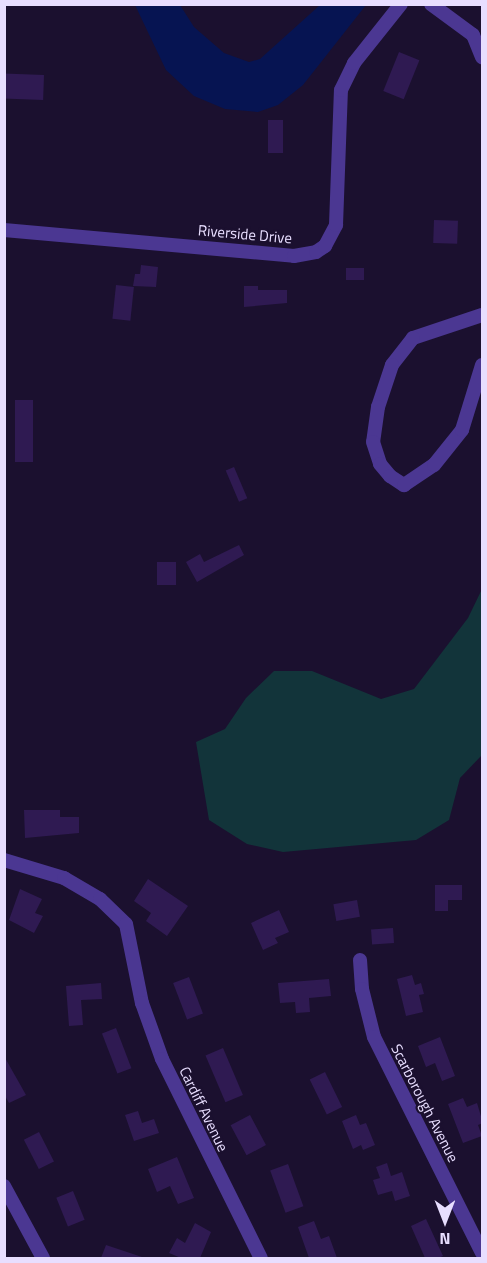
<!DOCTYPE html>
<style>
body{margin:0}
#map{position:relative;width:487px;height:1263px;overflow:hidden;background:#1b102f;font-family:"Titillium Web",sans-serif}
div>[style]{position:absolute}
.green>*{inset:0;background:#12343a}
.water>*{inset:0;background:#061452}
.building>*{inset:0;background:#2f1a52;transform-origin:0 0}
.minor>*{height:14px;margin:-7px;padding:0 7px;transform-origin:7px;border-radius:7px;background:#4b3792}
span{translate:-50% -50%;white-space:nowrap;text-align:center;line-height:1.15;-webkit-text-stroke:4.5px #1b102f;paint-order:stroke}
.street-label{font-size:15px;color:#e8deff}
.frame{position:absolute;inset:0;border:6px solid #e8deff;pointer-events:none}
.north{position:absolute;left:415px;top:1191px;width:60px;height:60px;-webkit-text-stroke:4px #1b102f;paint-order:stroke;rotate:180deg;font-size:16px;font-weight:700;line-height:24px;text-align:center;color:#e8deff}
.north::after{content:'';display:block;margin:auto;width:21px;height:27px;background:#e8deff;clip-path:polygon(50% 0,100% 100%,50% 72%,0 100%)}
</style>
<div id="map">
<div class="green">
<i style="clip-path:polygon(482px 589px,482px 755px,460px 778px,449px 820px,416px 840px,283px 852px,247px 844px,209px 820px,196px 742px,225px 729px,246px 698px,274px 671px,312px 671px,381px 699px,414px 689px,468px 618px)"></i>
</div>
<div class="water">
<i style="clip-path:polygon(135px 5px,180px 5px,194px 27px,224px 53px,249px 62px,260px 59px,320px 5px,366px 5px,303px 85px,278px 105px,258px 112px,225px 109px,194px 96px,166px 70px)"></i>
</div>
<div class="building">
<i style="left:399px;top:52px;width:22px;height:42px;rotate:22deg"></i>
<i style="left:44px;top:75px;width:25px;height:40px;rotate:92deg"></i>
<i style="left:268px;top:120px;width:15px;height:33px"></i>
<i style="left:434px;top:220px;width:24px;height:23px;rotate:2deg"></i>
<i style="clip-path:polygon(141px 265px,158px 267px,156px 287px,133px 286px,135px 274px,140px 274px)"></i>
<i style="left:346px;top:268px;width:18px;height:12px"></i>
<i style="left:116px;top:285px;width:18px;height:34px;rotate:6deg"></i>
<i style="clip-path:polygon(244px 286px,258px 286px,258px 290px,287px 290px,287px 303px,244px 307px)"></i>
<i style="left:15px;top:400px;width:18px;height:62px"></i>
<i style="left:234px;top:467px;width:34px;height:9px;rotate:67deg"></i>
<i style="clip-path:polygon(239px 545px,244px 555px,197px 582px,186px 562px,200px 554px,204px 562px)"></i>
<i style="left:157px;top:562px;width:19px;height:23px"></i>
<i style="clip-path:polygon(24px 810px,60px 810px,60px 817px,79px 817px,79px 833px,25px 838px)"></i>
<i style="clip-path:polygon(148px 879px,188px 906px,167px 936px,146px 921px,151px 913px,134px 901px)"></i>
<i style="clip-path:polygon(435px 885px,462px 885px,462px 900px,448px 900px,448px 911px,435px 911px)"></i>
<i style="clip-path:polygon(20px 889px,42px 899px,35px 913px,43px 916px,34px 933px,9px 920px)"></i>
<i style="left:357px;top:900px;width:17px;height:24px;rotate:80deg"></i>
<i style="clip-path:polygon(279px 910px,289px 932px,275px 938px,278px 943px,263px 950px,251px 923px)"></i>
<i style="left:393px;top:928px;width:15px;height:22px;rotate:86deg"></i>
<i style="clip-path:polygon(412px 975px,415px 985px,421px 983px,424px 994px,419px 995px,423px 1012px,406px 1016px,397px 979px)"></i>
<i style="left:189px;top:977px;width:39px;height:17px;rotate:69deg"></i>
<i style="clip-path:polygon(329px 979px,331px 996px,309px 998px,310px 1012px,296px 1013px,295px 1002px,280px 1003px,278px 983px)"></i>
<i style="clip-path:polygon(101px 983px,102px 999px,81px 1000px,83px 1025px,69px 1026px,66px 986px)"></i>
<i style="left:116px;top:1028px;width:43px;height:15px;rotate:69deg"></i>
<i style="clip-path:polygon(440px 1037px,455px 1076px,442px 1081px,435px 1063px,426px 1067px,418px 1046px)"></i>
<i style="left:223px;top:1048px;width:51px;height:19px;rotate:67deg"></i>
<i style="clip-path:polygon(4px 1056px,26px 1095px,9px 1103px,4px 1094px)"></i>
<i style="left:325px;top:1072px;width:39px;height:17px;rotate:64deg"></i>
<i style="clip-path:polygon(463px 1098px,467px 1107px,477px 1103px,483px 1123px,478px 1125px,482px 1136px,463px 1143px,448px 1104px)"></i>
<i style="clip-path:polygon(138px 1111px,142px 1123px,154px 1119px,159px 1133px,134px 1141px,125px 1115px)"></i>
<i style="left:250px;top:1115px;width:34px;height:22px;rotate:62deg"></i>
<i style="clip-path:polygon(356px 1115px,360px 1125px,366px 1123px,375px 1145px,363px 1150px,361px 1145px,353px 1149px,342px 1121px)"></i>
<i style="left:39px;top:1132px;width:33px;height:17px;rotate:63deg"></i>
<i style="clip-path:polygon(177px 1157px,194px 1198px,178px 1204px,170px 1186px,157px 1192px,148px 1169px)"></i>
<i style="clip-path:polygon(387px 1163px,391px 1176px,402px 1172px,410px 1196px,395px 1201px,392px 1191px,378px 1195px,373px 1180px,380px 1178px,376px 1167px)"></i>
<i style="left:288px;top:1164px;width:45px;height:19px;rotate:70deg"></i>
<i style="left:73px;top:1191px;width:31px;height:18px;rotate:68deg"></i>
<i style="clip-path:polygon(426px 1219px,443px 1256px,438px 1258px,425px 1258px,411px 1226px)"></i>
<i style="clip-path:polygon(314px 1221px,321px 1239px,329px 1236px,337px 1258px,309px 1258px,298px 1227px)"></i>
<i style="clip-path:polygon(195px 1223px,211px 1232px,200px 1258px,181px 1258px,169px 1253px,177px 1238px,185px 1243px)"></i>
<i style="clip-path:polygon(106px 1245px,142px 1257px,141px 1258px,101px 1258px)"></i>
</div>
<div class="minor">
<i style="left:431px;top:4px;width:52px;rotate:36.4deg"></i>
<i style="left:473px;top:35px;width:24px;rotate:68deg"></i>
<i style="left:4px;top:230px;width:291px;rotate:5.1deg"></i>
<i style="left:294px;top:256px;width:22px;rotate:-10deg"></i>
<i style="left:316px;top:252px;width:11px;rotate:-34deg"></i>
<i style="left:325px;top:246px;width:24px;rotate:-62deg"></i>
<i style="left:336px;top:225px;width:135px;rotate:-87.9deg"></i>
<i style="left:341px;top:90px;width:30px;rotate:-64deg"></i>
<i style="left:354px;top:63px;width:75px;rotate:-51.5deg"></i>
<i style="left:482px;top:315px;width:73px;rotate:161.6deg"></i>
<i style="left:413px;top:338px;width:34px;rotate:128deg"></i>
<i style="left:392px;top:365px;width:44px;rotate:108.4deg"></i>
<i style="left:378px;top:407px;width:35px;rotate:98deg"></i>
<i style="left:373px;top:442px;width:23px;rotate:72deg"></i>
<i style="left:380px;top:464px;width:16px;rotate:50deg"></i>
<i style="left:390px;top:476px;width:17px;rotate:33deg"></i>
<i style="left:404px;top:485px;width:36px;rotate:-34deg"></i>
<i style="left:434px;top:465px;width:45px;rotate:-51.3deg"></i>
<i style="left:462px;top:430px;width:68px;rotate:-72.9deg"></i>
<i style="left:4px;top:860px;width:63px;rotate:16.7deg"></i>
<i style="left:64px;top:878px;width:42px;rotate:30.3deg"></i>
<i style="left:100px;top:899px;width:36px;rotate:44deg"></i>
<i style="left:126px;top:924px;width:81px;rotate:78.6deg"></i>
<i style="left:142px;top:1003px;width:59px;rotate:70.3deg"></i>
<i style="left:162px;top:1059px;width:222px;rotate:63.6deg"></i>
<i style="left:360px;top:960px;width:29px;rotate:86deg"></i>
<i style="left:362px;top:989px;width:49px;rotate:76deg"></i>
<i style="left:374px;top:1037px;width:241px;rotate:63.4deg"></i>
<i style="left:4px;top:1186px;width:82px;rotate:61.6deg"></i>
</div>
<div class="street-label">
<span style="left:245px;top:234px;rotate:5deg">Riverside Drive</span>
<span style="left:425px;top:1103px;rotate:63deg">Scarborough Avenue</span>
<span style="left:204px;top:1109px;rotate:64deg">Cardiff Avenue</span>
</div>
<div class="frame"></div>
<div class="north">N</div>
</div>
